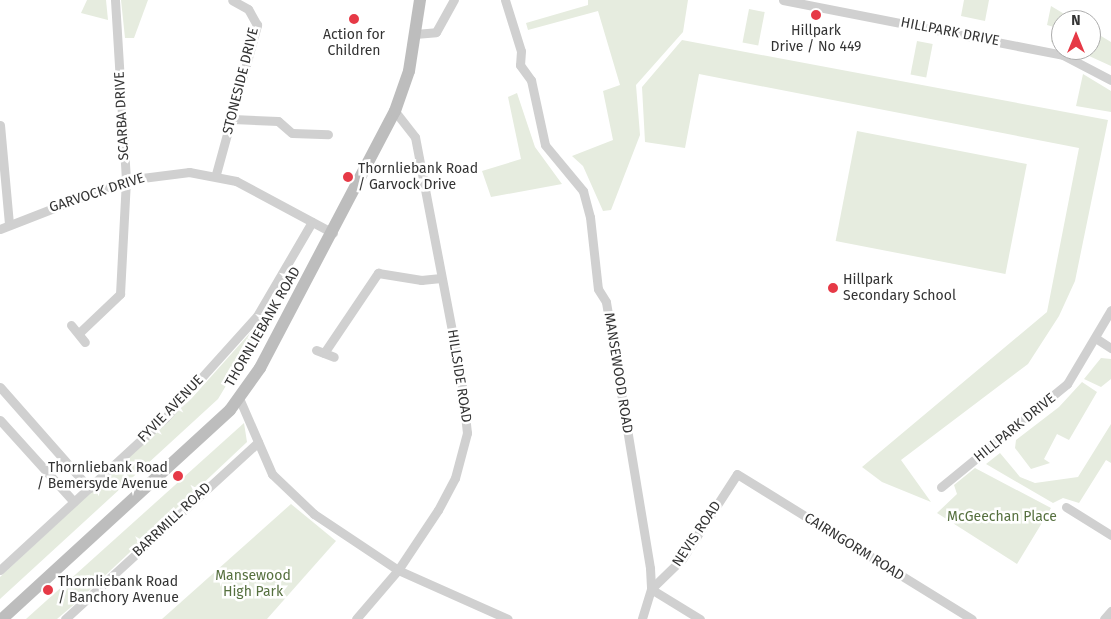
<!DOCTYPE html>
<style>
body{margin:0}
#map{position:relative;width:1111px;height:619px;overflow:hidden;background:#fff;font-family:"Fira Sans",sans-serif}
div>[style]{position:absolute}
.green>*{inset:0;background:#e6ecdf;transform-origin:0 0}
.street>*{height:9px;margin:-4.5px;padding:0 4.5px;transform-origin:4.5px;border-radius:4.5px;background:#d0d0d0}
.secondary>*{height:12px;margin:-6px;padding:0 6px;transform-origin:6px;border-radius:6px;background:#bdbdbd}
.dots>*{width:14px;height:14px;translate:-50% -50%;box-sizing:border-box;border:2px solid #fff;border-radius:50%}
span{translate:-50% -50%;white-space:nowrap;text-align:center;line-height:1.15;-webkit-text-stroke:5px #fff;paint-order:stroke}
.poi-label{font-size:14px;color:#333}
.left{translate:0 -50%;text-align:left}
.right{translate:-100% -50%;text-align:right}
.street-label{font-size:14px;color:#333}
.park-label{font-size:14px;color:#56703f}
.north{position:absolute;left:1051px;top:10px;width:50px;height:50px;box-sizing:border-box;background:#fff;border:1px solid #adadad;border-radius:50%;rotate:0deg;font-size:14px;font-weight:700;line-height:20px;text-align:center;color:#333}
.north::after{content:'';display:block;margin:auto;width:18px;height:22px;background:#e63946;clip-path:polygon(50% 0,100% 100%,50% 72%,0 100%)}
</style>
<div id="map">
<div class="green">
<i style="clip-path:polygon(87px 0,106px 0,108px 20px,81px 13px)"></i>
<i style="clip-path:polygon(121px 0,148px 0,134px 38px,125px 38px)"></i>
<i style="clip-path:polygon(588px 0,688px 0,683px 32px,636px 85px,640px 135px,611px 210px,603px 211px,583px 166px,572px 156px,613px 140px,603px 91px,620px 85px,598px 11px,528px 30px,526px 23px,588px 5px)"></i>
<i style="clip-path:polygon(964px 0,989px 0,985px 21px,961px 16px)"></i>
<i style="clip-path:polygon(1051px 6px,1066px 15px,1061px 20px,1061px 43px,1051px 42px,1054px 27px,1047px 25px)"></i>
<i style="left:749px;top:9px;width:16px;height:34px;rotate:11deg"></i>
<i style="clip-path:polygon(1091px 30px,1111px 42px,1111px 66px,1076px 50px,1091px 50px)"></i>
<i style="clip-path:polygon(682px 40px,1108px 120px,1075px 281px,1059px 316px,1028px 364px,901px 460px,931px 502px,882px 482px,862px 467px,1047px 312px,1079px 148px,699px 74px,685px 148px,645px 142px,642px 87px)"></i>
<i style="left:917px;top:41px;width:16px;height:34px;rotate:11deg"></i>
<i style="clip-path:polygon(1083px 74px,1111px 91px,1111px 112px,1076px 106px)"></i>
<i style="clip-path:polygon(517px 93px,535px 147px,562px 184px,491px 197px,482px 171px,521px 159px,508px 97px)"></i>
<i style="left:857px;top:131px;width:173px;height:112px;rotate:11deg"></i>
<i style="clip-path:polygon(274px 306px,218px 399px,0 599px,0 577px,191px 399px)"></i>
<i style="clip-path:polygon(1101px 358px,1111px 359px,1111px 379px,1101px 387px,1084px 379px)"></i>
<i style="clip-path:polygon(1082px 382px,1097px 392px,1069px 440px,1057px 434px,1044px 459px,1050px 463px,1031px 469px,1015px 448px,1016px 440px,1059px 407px)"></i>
<i style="clip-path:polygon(244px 423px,247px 442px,77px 602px,57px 619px,26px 619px)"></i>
<i style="clip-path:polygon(1111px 424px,1111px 463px,1106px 460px,1079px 503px,1063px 498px,1053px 503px,986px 464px,1000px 453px,1020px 477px,1035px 483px,1078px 477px)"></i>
<i style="clip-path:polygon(975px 468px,1051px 508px,1017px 564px,937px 513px,957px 494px,954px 485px)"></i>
<i style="clip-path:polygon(291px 504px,336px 541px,267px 619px,162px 619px)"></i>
</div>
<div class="street">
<i style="left:505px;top:0;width:53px;rotate:72.6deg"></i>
<i style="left:521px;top:51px;width:14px;rotate:94deg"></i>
<i style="left:520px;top:65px;width:19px;rotate:54deg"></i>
<i style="left:531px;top:80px;width:66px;rotate:77.8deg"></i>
<i style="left:545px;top:145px;width:60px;rotate:50.4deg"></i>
<i style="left:583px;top:191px;width:27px;rotate:75deg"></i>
<i style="left:590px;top:217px;width:72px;rotate:83.7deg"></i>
<i style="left:598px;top:289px;width:15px;rotate:58deg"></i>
<i style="left:606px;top:302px;width:270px;rotate:80.6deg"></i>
<i style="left:650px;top:568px;width:21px;rotate:87deg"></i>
<i style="left:651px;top:589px;width:31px;rotate:107deg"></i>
<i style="left:783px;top:0;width:285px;rotate:11.1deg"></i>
<i style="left:1063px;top:55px;width:54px;rotate:27.5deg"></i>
<i style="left:415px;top:34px;width:21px;rotate:-5deg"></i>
<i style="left:436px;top:32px;width:37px;rotate:-61deg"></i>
<i style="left:232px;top:119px;width:46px;rotate:2.5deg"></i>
<i style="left:278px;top:121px;width:18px;rotate:41deg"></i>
<i style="left:292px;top:133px;width:36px;rotate:2deg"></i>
<i style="left:0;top:125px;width:99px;rotate:84.8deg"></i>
<i style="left:216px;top:174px;width:155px;rotate:-74.6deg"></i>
<i style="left:257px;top:25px;width:18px;rotate:-119deg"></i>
<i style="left:248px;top:9px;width:18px;rotate:-151deg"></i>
<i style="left:0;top:229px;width:135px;rotate:-21.3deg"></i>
<i style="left:126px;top:180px;width:64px;rotate:-7.2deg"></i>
<i style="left:189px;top:172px;width:48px;rotate:10.8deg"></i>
<i style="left:236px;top:181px;width:110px;rotate:28.2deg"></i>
<i style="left:71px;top:325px;width:22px;rotate:51deg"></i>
<i style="left:79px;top:333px;width:57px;rotate:-43.6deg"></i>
<i style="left:120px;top:294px;width:114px;rotate:-87deg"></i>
<i style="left:126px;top:180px;width:180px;rotate:-93.5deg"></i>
<i style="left:1097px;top:339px;width:17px;rotate:33deg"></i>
<i style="left:316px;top:350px;width:19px;rotate:21deg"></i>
<i style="left:324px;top:353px;width:97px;rotate:-56deg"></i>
<i style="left:378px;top:273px;width:44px;rotate:9.2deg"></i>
<i style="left:421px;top:280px;width:20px;rotate:-6deg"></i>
<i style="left:0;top:387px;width:135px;rotate:48.6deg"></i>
<i style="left:239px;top:398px;width:83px;rotate:66.5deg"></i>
<i style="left:272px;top:474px;width:58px;rotate:43.6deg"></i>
<i style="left:314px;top:514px;width:101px;rotate:33.7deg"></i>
<i style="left:398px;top:570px;width:120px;rotate:24deg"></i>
<i style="left:0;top:420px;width:110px;rotate:47.9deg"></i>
<i style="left:941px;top:487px;width:163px;rotate:-39.3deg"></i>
<i style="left:1067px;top:384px;width:86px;rotate:-59.3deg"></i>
<i style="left:1066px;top:507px;width:53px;rotate:31.9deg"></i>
<i style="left:0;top:570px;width:224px;rotate:-42.7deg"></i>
<i style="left:165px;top:418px;width:137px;rotate:-48deg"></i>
<i style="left:257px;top:316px;width:109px;rotate:-59.7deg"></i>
<i style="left:65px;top:619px;width:262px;rotate:-42.5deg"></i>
<i style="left:356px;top:619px;width:65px;rotate:-49.4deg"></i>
<i style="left:398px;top:570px;width:72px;rotate:-56.3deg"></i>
<i style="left:438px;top:510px;width:36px;rotate:-62deg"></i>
<i style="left:455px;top:478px;width:47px;rotate:-75.1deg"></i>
<i style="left:467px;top:433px;width:55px;rotate:-96.2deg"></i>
<i style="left:461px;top:378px;width:245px;rotate:-100.8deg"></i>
<i style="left:415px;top:137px;width:33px;rotate:-128deg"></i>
<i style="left:700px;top:619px;width:57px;rotate:-148.5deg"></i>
<i style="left:651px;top:589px;width:43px;rotate:-44.1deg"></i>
<i style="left:682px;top:559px;width:101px;rotate:-57.1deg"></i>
<i style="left:737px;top:474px;width:276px;rotate:31.7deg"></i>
<i style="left:1104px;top:619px;width:11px;rotate:-49deg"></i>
</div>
<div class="secondary">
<i style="left:2px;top:619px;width:309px;rotate:-42.5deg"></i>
<i style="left:230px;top:410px;width:52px;rotate:-54.5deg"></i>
<i style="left:260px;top:368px;width:290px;rotate:-62.3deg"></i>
<i style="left:395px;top:111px;width:42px;rotate:-70.7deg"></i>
<i style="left:409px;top:71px;width:72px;rotate:-81.2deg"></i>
</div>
<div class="dots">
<i style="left:816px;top:15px;background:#e63946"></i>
<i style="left:354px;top:19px;background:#e63946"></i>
<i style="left:348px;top:177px;background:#e63946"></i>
<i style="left:833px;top:288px;background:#e63946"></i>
<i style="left:178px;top:476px;background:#e63946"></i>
<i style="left:48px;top:590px;background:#e63946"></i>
</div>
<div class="poi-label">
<span style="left:816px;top:39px">Hillpark<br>Drive / No 449</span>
<span style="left:354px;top:43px">Action for<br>Children</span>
<span class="left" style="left:358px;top:177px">Thornliebank Road<br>/ Garvock Drive</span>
<span class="left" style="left:843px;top:288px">Hillpark<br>Secondary School</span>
<span class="right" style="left:168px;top:476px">Thornliebank Road<br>/ Bemersyde Avenue</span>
<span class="left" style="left:58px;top:590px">Thornliebank Road<br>/ Banchory Avenue</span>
</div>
<div class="street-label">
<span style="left:950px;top:32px;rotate:11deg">HILLPARK DRIVE</span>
<span style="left:241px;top:81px;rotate:-76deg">STONESIDE DRIVE</span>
<span style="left:122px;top:116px;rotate:-93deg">SCARBA DRIVE</span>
<span style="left:97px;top:193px;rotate:-18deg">GARVOCK DRIVE</span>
<span style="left:263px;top:327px;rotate:-60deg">THORNLIEBANK ROAD</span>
<span style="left:618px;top:373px;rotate:81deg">MANSEWOOD ROAD</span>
<span style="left:459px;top:376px;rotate:81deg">HILLSIDE ROAD</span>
<span style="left:171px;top:409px;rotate:-46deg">FYVIE AVENUE</span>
<span style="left:1015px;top:428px;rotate:-39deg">HILLPARK DRIVE</span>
<span style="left:172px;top:520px;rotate:-43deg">BARRMILL ROAD</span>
<span style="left:697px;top:534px;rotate:-56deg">NEVIS ROAD</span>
<span style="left:854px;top:547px;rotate:32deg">CAIRNGORM ROAD</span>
</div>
<div class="park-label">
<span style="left:1002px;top:517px">McGeechan Place</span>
<span style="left:253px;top:584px">Mansewood<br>High Park</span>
</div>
<div class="north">N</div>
</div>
